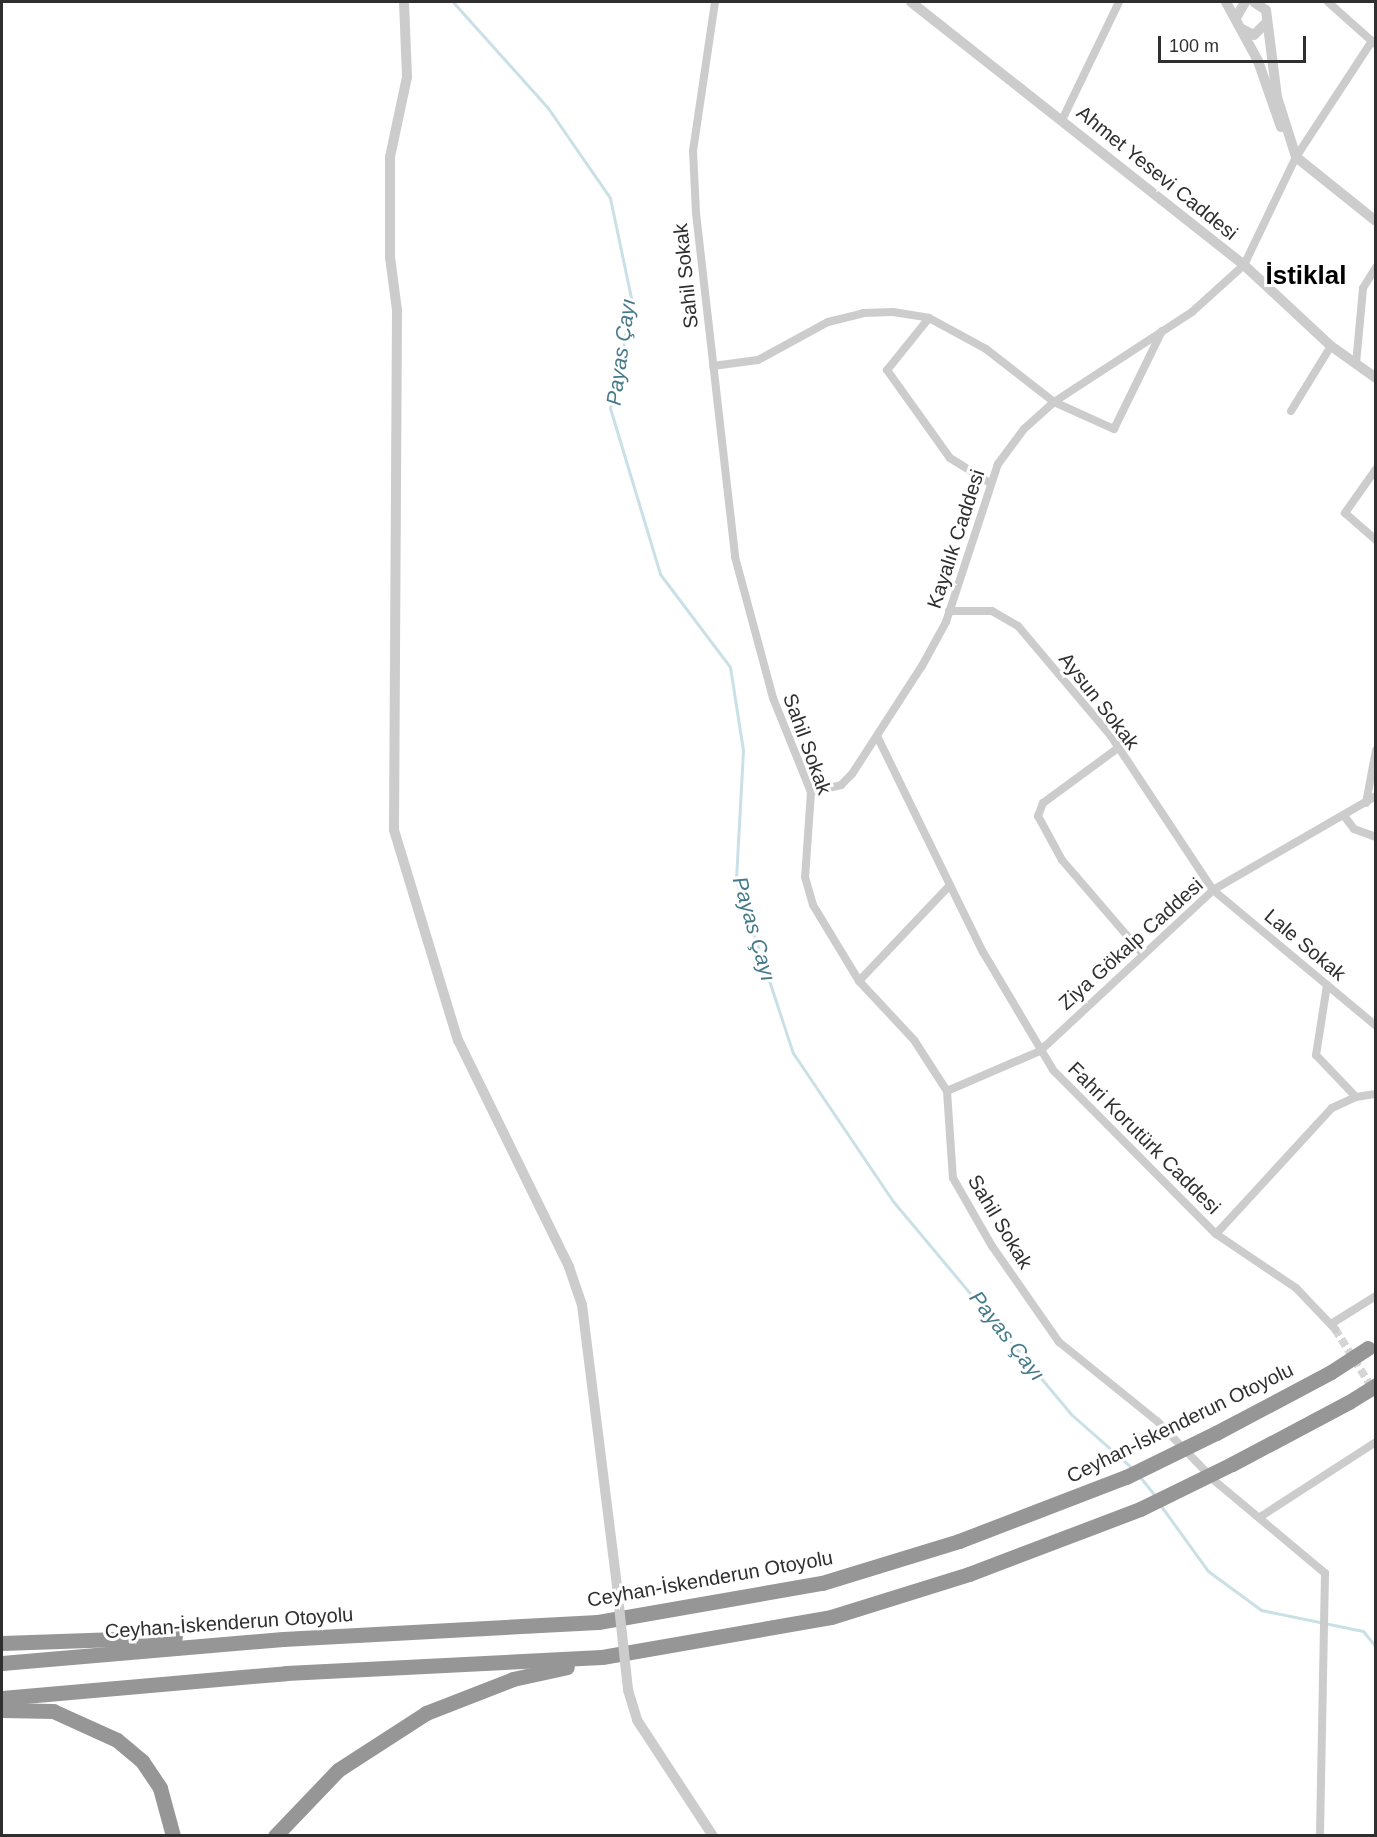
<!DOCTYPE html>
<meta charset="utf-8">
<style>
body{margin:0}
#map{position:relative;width:1377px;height:1837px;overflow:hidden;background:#fff;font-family:Arial,sans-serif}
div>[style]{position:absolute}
.stream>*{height:3px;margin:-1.5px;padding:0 1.5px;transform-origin:1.5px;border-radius:1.5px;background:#cae0e7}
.minor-tunnel>*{height:8px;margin-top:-4px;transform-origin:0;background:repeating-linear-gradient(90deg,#d5d5d5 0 8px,transparent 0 12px)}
.minor>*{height:8px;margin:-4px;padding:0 4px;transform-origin:4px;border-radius:4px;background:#ccc}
.tertiary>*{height:10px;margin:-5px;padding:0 5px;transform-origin:5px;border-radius:5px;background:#ccc}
.motorway>*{height:15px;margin:-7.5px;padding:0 7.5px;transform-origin:7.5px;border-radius:7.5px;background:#969696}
.tertiary-bridge>*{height:10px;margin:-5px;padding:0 5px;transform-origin:5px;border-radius:5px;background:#ccc}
.motorway-bridge>*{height:15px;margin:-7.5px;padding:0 7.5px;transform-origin:7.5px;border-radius:7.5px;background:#969696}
span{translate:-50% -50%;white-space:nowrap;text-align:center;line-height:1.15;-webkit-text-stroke:6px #fff;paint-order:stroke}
.street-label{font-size:20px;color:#2f2f2f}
.water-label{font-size:21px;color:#44798a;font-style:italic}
.district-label{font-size:26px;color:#000;font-weight:700}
.frame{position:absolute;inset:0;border:3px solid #2f2f2f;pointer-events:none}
.scale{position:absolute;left:1158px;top:36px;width:148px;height:27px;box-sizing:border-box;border:3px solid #2f2f2f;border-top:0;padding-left:8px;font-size:18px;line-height:21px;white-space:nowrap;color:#2f2f2f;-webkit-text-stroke:4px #fff;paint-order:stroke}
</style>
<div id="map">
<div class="stream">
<i style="left:453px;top:2px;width:142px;rotate:48.1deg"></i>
<i style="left:548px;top:108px;width:109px;rotate:55.4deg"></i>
<i style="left:610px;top:198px;width:106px;rotate:78.1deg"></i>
<i style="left:632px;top:302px;width:108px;rotate:101.7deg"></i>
<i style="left:610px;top:408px;width:173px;rotate:73.2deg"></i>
<i style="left:660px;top:574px;width:116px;rotate:53deg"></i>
<i style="left:730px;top:667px;width:84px;rotate:81.1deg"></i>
<i style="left:743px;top:750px;width:130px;rotate:93.1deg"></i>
<i style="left:736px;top:880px;width:182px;rotate:71.8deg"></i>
<i style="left:793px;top:1053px;width:177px;rotate:56deg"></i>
<i style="left:892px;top:1200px;width:280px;rotate:50.1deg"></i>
<i style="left:1072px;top:1415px;width:81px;rotate:41.5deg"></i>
<i style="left:1140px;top:1477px;width:26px;rotate:51deg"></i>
<i style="left:1161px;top:1506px;width:80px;rotate:54.1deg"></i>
<i style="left:1208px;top:1571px;width:66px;rotate:36.3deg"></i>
<i style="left:1261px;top:1610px;width:104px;rotate:11.6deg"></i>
<i style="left:1363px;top:1631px;width:21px;rotate:51deg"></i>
</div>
<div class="minor-tunnel">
<i style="left:1335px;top:1329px;width:77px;rotate:57.8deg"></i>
</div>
<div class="minor">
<i style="left:715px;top:2px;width:151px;rotate:98.4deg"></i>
<i style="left:693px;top:151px;width:62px;rotate:87.2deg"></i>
<i style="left:696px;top:213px;width:346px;rotate:83.5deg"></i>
<i style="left:735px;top:557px;width:146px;rotate:74.9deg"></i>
<i style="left:773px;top:698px;width:101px;rotate:68deg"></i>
<i style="left:811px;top:792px;width:85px;rotate:94deg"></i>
<i style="left:805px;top:877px;width:29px;rotate:74deg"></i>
<i style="left:813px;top:905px;width:89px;rotate:58.8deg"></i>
<i style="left:859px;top:981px;width:81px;rotate:47deg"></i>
<i style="left:914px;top:1040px;width:61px;rotate:57.1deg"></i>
<i style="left:947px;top:1091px;width:87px;rotate:86.1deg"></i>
<i style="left:953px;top:1178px;width:78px;rotate:60.2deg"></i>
<i style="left:992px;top:1246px;width:117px;rotate:55.1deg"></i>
<i style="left:1059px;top:1342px;width:127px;rotate:38.9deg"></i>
<i style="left:1158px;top:1422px;width:83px;rotate:46deg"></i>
<i style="left:1216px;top:1482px;width:142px;rotate:39.9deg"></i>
<i style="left:1325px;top:1573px;width:263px;rotate:91.1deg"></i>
<i style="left:1328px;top:2px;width:62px;rotate:41.7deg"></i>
<i style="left:1062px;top:120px;width:131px;rotate:-64.2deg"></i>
<i style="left:929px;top:318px;width:67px;rotate:128.9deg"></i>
<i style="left:887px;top:370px;width:108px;rotate:54.4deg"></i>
<i style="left:950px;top:458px;width:47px;rotate:32deg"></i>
<i style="left:1356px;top:364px;width:76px;rotate:-84.7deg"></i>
<i style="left:1363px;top:288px;width:25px;rotate:-58deg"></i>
<i style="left:713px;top:366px;width:45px;rotate:-7.6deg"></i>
<i style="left:758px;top:360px;width:80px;rotate:-28.5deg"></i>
<i style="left:828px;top:322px;width:36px;rotate:-14deg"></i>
<i style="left:863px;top:313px;width:30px;rotate:-2deg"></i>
<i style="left:893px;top:312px;width:36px;rotate:9deg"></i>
<i style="left:929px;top:318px;width:65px;rotate:28.5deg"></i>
<i style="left:986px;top:349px;width:86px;rotate:37.9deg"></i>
<i style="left:1054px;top:402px;width:66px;rotate:24.2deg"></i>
<i style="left:1114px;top:429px;width:109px;rotate:-63.9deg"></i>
<i style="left:1291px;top:411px;width:76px;rotate:-58.4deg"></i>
<i style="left:1376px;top:469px;width:54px;rotate:125.2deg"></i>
<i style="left:1345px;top:513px;width:41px;rotate:41.1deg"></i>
<i style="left:949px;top:611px;width:43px"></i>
<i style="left:992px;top:611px;width:30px;rotate:30deg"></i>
<i style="left:1018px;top:626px;width:144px;rotate:49.8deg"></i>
<i style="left:1111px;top:736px;width:185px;rotate:56.5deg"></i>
<i style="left:1213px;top:890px;width:212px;rotate:39.8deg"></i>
<i style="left:878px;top:738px;width:238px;rotate:63.9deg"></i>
<i style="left:983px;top:952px;width:137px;rotate:59.3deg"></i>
<i style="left:1053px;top:1070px;width:231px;rotate:45.2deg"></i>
<i style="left:1216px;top:1234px;width:97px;rotate:34deg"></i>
<i style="left:1296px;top:1288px;width:57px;rotate:46.4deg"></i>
<i style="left:1118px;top:748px;width:93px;rotate:143.7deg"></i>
<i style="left:1043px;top:803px;width:14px;rotate:111deg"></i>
<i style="left:1038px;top:816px;width:50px;rotate:61.4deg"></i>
<i style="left:1062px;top:860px;width:121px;rotate:49.3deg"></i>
<i style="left:811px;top:792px;width:31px;rotate:-13deg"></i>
<i style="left:841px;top:785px;width:16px;rotate:-45deg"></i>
<i style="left:852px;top:774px;width:129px;rotate:-57.1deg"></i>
<i style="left:922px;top:666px;width:50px;rotate:-61.4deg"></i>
<i style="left:946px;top:622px;width:166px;rotate:-71.8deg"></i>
<i style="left:998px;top:464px;width:44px;rotate:-53.4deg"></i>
<i style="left:1024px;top:429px;width:40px;rotate:-42deg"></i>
<i style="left:1054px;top:402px;width:165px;rotate:-33.1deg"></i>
<i style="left:1192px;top:312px;width:70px;rotate:-42.1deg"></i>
<i style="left:1244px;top:265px;width:120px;rotate:-64.3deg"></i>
<i style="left:1296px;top:157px;width:139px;rotate:-56.8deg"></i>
<i style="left:1366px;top:803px;width:54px;rotate:-79.3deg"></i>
<i style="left:1345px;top:817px;width:15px;rotate:53deg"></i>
<i style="left:1354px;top:829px;width:23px;rotate:20deg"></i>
<i style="left:859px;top:981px;width:132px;rotate:-46.5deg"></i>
<i style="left:1327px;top:985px;width:71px;rotate:98.9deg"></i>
<i style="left:1316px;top:1055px;width:58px;rotate:46.4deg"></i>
<i style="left:1356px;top:1097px;width:20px;rotate:-9deg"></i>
<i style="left:947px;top:1091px;width:101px;rotate:-23.3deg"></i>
<i style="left:1040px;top:1051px;width:236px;rotate:-42.9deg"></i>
<i style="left:1213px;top:890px;width:188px;rotate:-30deg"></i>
<i style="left:1216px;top:1234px;width:171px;rotate:-47.4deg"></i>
<i style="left:1332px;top:1108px;width:26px;rotate:-25deg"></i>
<i style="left:1331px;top:1324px;width:53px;rotate:-31.9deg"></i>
<i style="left:1260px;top:1517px;width:138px;rotate:-32.9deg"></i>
</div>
<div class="tertiary">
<i style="left:404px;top:2px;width:75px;rotate:87.7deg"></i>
<i style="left:407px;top:77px;width:82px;rotate:102deg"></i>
<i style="left:390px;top:157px;width:100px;rotate:90deg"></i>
<i style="left:390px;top:257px;width:53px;rotate:82.5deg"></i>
<i style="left:397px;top:310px;width:520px;rotate:90.33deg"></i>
<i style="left:394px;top:830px;width:220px;rotate:73.1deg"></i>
<i style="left:458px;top:1040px;width:253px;rotate:63.9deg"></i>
<i style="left:569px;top:1267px;width:40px;rotate:71.1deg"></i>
<i style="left:582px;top:1305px;width:285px;rotate:82.9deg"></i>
<i style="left:911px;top:2px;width:424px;rotate:38.3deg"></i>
<i style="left:1244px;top:265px;width:119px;rotate:43deg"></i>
<i style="left:1331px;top:346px;width:55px;rotate:35.4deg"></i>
<i style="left:1226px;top:2px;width:67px;rotate:61.5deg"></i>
<i style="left:1258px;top:61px;width:70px;rotate:70.8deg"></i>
<i style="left:1254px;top:2px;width:14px;rotate:34deg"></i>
<i style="left:1266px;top:10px;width:88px;rotate:82.8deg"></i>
<i style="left:1277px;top:97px;width:63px;rotate:72.4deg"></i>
<i style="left:1296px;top:157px;width:102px;rotate:38.7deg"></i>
<i style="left:1237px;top:16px;width:16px;rotate:-60deg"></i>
<i style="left:1242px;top:29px;width:13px;rotate:27deg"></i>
<i style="left:1254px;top:35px;width:18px;rotate:-45deg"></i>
<i style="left:628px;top:1690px;width:31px;rotate:73deg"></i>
<i style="left:637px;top:1720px;width:139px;rotate:56.8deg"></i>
</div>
<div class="motorway">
<i style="left:1216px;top:1433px;width:130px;rotate:-27.9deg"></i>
<i style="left:1232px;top:1464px;width:132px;rotate:-27.9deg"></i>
<i style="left:2px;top:1643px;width:173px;rotate:-2deg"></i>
<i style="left:2px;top:1663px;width:282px;rotate:-4.9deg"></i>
<i style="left:283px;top:1639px;width:315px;rotate:-3.1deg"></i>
<i style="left:598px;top:1622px;width:227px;rotate:-9.9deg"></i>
<i style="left:822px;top:1583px;width:143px;rotate:-17deg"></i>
<i style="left:2px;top:1698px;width:285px;rotate:-5deg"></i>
<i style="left:286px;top:1673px;width:316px;rotate:-2.9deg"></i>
<i style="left:602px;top:1657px;width:232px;rotate:-9.9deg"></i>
<i style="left:831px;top:1617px;width:145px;rotate:-17.3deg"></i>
<i style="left:2px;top:1710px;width:51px;rotate:1.1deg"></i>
<i style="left:53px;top:1711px;width:70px;rotate:24.4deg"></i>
<i style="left:117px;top:1740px;width:33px;rotate:40deg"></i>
<i style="left:142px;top:1761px;width:32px;rotate:56deg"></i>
<i style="left:160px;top:1788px;width:50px;rotate:74.8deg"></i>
<i style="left:275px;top:1836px;width:91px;rotate:-46.3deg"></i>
<i style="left:338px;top:1770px;width:105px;rotate:-32.9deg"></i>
<i style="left:426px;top:1713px;width:93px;rotate:-21.3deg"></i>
<i style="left:513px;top:1679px;width:55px;rotate:-12.5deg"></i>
</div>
<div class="tertiary-bridge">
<i style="left:617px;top:1588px;width:103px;rotate:83.8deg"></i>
</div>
<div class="motorway-bridge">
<i style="left:1331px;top:1372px;width:44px;rotate:-33deg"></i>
<i style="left:1349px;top:1402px;width:32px;rotate:-32deg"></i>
<i style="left:959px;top:1541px;width:179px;rotate:-21deg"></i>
<i style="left:1126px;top:1477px;width:100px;rotate:-26.1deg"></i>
<i style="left:969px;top:1574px;width:183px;rotate:-20.8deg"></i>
<i style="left:1140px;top:1509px;width:102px;rotate:-26.1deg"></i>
</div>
<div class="street-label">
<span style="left:1157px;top:173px;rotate:39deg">Ahmet Yesevi Caddesi</span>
<span style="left:686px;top:276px;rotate:-96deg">Sahil Sokak</span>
<span style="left:956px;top:539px;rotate:-72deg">Kayalık Caddesi</span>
<span style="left:1099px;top:701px;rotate:52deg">Aysun Sokak</span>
<span style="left:807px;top:744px;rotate:70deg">Sahil Sokak</span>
<span style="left:1131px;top:944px;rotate:-42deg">Ziya Gökalp Caddesi</span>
<span style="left:1305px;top:945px;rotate:40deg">Lale Sokak</span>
<span style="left:1144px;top:1138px;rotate:45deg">Fahri Korutürk Caddesi</span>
<span style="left:1000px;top:1222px;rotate:59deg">Sahil Sokak</span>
<span style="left:1180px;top:1423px;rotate:-26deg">Ceyhan-İskenderun Otoyolu</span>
<span style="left:710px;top:1579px;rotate:-10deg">Ceyhan-İskenderun Otoyolu</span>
<span style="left:229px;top:1623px;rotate:-4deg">Ceyhan-İskenderun Otoyolu</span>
</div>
<div class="water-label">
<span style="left:621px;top:352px;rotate:-82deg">Payas Çayı</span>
<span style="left:754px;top:929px;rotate:74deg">Payas Çayı</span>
<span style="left:1007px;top:1336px;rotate:52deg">Payas Çayı</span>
</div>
<div class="district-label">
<span style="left:1306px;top:276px">İstiklal</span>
</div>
<div class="frame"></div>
<div class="scale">100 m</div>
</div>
